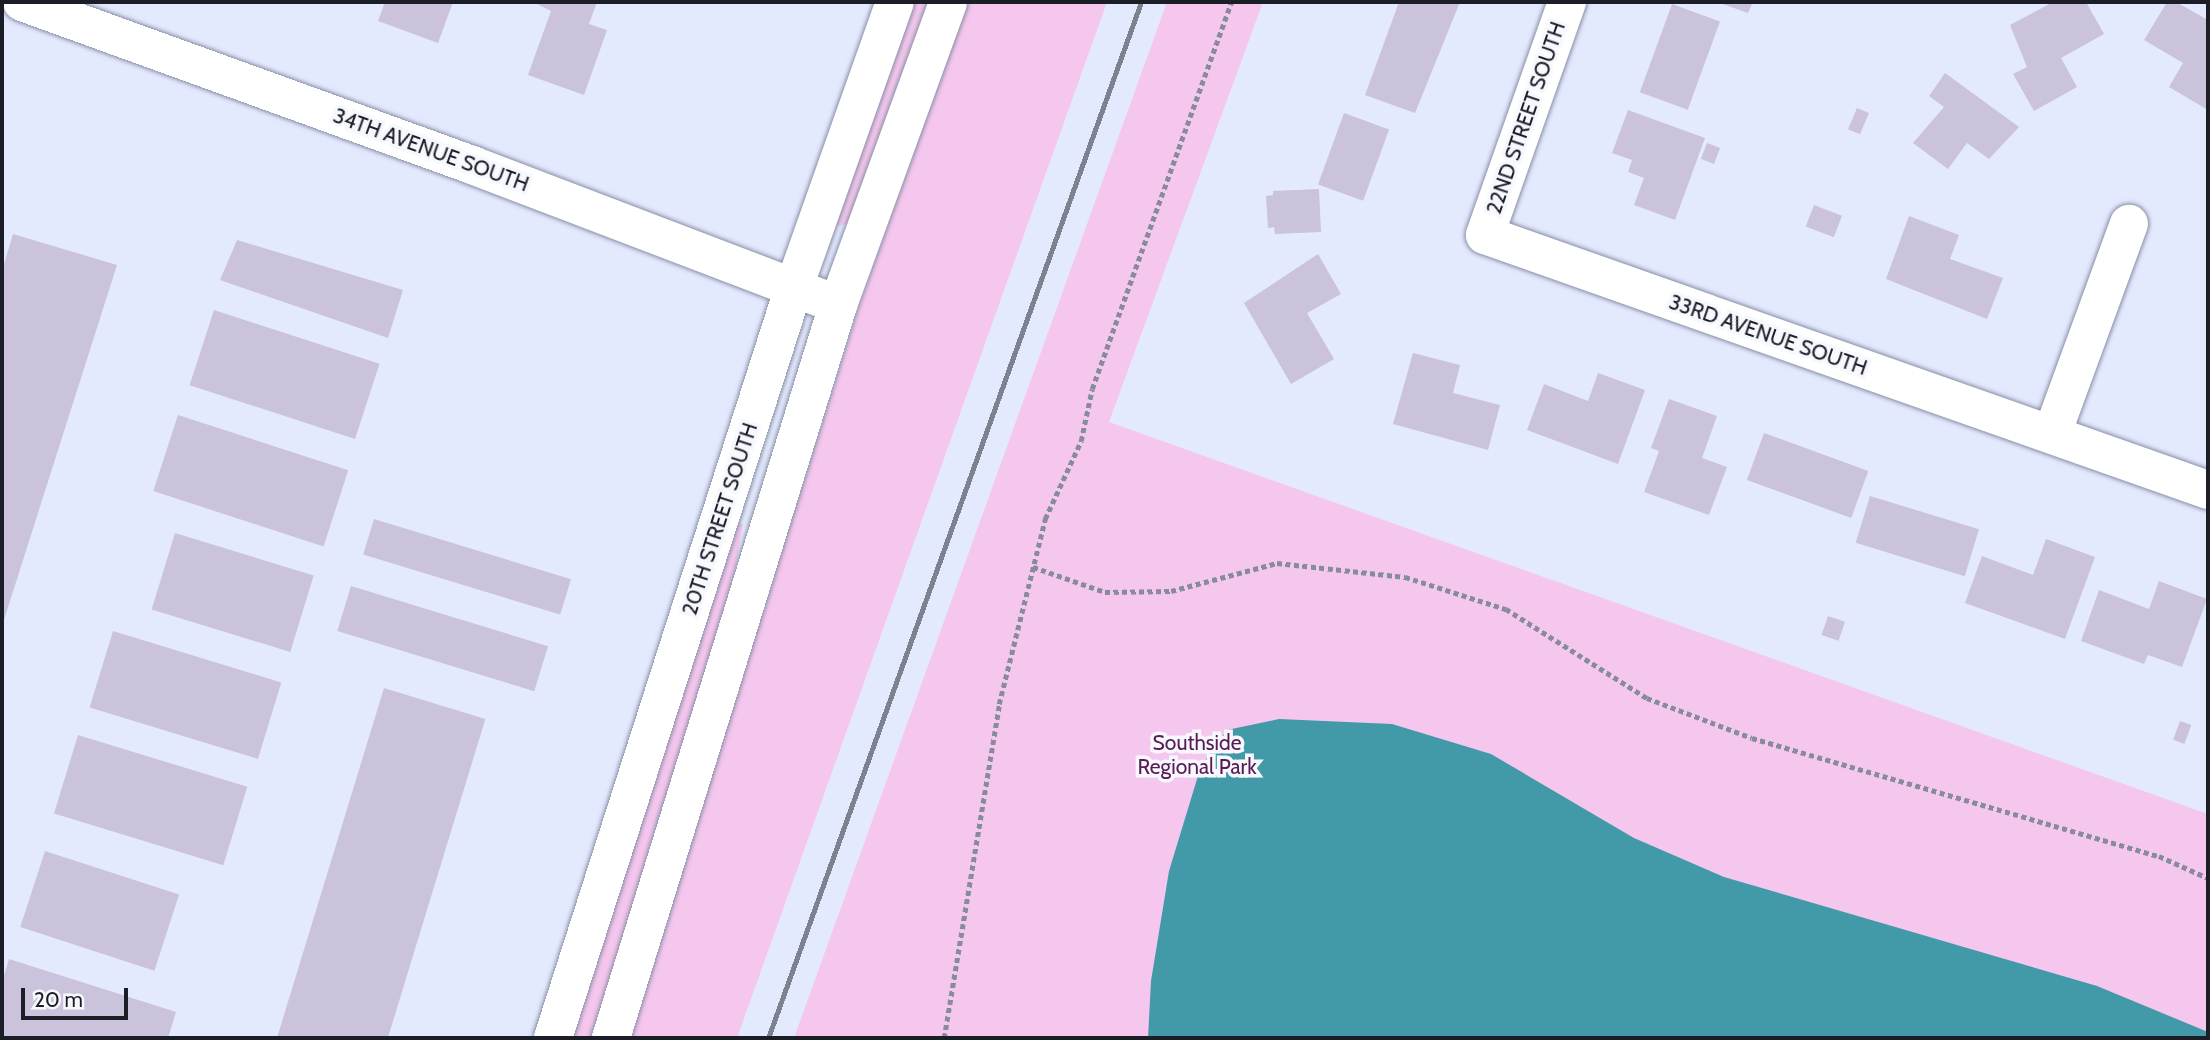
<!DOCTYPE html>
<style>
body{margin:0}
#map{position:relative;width:2210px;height:1040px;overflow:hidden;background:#e3eafe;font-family:Cabin,sans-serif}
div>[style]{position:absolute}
.green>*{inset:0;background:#f5c6ee}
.water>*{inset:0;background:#429aa9}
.building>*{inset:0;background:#cbc2db;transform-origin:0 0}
.path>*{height:4.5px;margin-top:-2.25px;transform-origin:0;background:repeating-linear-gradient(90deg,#868c9b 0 5px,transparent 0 8.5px)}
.roads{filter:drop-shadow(0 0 2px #888fa6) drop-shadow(0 0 2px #888fa6)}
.minor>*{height:38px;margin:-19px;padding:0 19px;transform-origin:19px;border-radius:19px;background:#fff}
.tertiary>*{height:38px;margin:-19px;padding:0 19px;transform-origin:19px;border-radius:19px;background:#fff}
.rail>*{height:5px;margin:-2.5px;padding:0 2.5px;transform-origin:2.5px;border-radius:2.5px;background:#7d8290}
span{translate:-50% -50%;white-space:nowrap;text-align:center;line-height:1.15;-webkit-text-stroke:7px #f6f8fd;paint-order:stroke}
.street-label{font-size:21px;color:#1b1e27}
.park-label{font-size:21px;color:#591b53}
.frame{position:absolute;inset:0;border:4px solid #1b1e27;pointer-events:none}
.scale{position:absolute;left:21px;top:988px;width:107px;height:32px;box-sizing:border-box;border:4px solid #1b1e27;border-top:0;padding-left:9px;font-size:21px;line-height:24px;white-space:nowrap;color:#1b1e27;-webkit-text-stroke:5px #f6f8fd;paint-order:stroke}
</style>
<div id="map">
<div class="green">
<i style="clip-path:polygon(908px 2px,936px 2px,853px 223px,835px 226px)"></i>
<i style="clip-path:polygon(968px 2px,1107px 2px,737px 1038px,629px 1038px,859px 306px)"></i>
<i style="clip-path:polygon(1167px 2px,1263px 2px,1109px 422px,2208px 814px,2208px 1038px,794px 1038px)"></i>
<i style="clip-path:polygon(733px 522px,743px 524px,723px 640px,597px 1038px,570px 1038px)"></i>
</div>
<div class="water">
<i style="clip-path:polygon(1279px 719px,1392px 724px,1491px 754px,1634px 838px,1724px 877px,2097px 986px,2208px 1032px,2208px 1038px,1148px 1038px,1151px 981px,1169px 871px,1201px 766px,1227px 730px)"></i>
</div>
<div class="building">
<i style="clip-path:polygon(385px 2px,453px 2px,438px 43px,378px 21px)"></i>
<i style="clip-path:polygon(533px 2px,597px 2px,589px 24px,607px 30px,584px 95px,528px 75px,551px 11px)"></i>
<i style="clip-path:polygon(1399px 2px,1460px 2px,1415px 113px,1365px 95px)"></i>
<i style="clip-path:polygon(1717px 2px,1753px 2px,1748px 13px)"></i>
<i style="clip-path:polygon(2053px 2px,2086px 2px,2104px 34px,2061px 58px,2077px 87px,2034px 111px,2013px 74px,2027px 67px,2010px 25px)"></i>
<i style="clip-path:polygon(2167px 2px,2176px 2px,2208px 20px,2208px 110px,2169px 87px,2183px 63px,2144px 40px)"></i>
<i style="left:1672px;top:4px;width:51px;height:94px;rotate:20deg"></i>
<i style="clip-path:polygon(1945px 73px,2019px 127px,1989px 159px,1967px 143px,1948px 169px,1913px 143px,1944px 107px,1929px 96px)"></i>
<i style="left:1857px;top:108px;width:13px;height:23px;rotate:23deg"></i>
<i style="clip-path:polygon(1628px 110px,1705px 138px,1675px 220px,1634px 205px,1644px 178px,1628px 172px,1632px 160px,1612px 153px)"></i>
<i style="left:1344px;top:113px;width:48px;height:76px;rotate:20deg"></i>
<i style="left:1707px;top:143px;width:14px;height:17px;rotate:21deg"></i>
<i style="clip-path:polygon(1319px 189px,1321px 232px,1275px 234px,1274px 227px,1268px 228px,1266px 196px,1273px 195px,1273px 191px)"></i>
<i style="left:1814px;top:205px;width:30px;height:23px;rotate:21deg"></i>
<i style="clip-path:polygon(1909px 216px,1959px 235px,1950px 259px,2003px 278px,1987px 319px,1886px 279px)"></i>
<i style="clip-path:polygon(13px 234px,117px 265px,2px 626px,2px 271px)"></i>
<i style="clip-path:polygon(237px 240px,403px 290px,388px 338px,220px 280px)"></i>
<i style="clip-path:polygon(1318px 254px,1341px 294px,1307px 313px,1334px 359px,1291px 384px,1244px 303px)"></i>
<i style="left:214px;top:310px;width:174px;height:79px;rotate:18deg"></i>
<i style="clip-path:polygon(1413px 353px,1460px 365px,1453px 393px,1500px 405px,1488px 450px,1393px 424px)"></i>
<i style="clip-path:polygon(1598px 373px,1645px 390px,1618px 464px,1527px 430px,1544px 384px,1588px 401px)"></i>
<i style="clip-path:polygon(1669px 399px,1717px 416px,1702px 458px,1727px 467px,1709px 515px,1644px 492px,1659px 451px,1651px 448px)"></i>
<i style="left:178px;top:415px;width:179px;height:80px;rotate:18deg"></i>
<i style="left:1764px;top:433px;width:111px;height:50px;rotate:20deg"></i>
<i style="left:1870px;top:496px;width:114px;height:49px;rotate:17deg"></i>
<i style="left:374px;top:519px;width:206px;height:37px;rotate:17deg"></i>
<i style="left:175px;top:533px;width:145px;height:80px;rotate:17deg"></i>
<i style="clip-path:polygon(2046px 539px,2095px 557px,2065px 639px,1965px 603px,1982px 556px,2033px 575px)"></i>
<i style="clip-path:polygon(2159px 581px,2207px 599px,2182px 667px,2148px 655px,2144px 664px,2081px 641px,2099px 590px,2149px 609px)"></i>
<i style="left:351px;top:586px;width:206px;height:47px;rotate:17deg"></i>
<i style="left:1828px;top:616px;width:18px;height:20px;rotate:19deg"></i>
<i style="left:113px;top:631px;width:176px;height:80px;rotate:17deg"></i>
<i style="left:384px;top:688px;width:106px;height:367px;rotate:17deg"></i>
<i style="left:2180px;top:721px;width:12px;height:20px;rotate:20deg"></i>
<i style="left:78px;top:735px;width:177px;height:82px;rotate:17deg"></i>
<i style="left:45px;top:851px;width:141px;height:80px;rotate:18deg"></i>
<i style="clip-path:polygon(9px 959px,176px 1012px,168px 1038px,2px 1038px,2px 982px)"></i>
</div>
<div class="path">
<i style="left:1033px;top:567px;width:76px;rotate:19.1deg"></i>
<i style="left:1105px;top:592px;width:66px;rotate:-0.9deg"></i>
<i style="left:1171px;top:591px;width:110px;rotate:-14.8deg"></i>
<i style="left:1277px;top:563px;width:129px;rotate:6.2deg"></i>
<i style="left:1405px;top:577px;width:106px;rotate:17.6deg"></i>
<i style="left:1506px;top:609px;width:167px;rotate:32.3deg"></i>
<i style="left:1647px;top:698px;width:112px;rotate:20.9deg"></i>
<i style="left:1752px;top:738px;width:424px;rotate:16.2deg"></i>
<i style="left:2159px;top:856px;width:54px;rotate:24.2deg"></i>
<i style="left:944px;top:1038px;width:338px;rotate:-80.6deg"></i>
<i style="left:999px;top:704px;width:191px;rotate:-76deg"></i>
<i style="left:1045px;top:519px;width:86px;rotate:-65.2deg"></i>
<i style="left:1081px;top:441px;width:53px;rotate:-78.1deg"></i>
<i style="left:1092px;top:389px;width:411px;rotate:-70.2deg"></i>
</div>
<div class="roads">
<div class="minor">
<i style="left:22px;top:2px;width:479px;rotate:19.9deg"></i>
<i style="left:472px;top:165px;width:392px;rotate:20.9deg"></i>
<i style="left:1567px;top:2px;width:247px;rotate:109.4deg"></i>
<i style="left:1485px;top:235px;width:767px;rotate:19.43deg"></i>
<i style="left:2052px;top:434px;width:224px;rotate:-69.9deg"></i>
</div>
<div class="tertiary">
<i style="left:553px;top:1038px;width:789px;rotate:-72.21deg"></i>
<i style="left:794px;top:287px;width:302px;rotate:-70.5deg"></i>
<i style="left:611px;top:1038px;width:767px;rotate:-72.79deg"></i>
<i style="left:838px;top:305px;width:322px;rotate:-70deg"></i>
</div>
</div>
<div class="rail">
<i style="left:768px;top:1038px;width:1101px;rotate:-70.2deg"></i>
</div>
<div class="street-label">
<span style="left:1526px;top:118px;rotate:-71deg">22ND STREET SOUTH</span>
<span style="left:431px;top:150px;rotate:20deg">34TH AVENUE SOUTH</span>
<span style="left:1768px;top:335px;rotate:19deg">33RD AVENUE SOUTH</span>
<span style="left:720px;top:519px;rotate:-72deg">20TH STREET SOUTH</span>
</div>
<div class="park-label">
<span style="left:1197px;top:755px">Southside<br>Regional Park</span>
</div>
<div class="frame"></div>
<div class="scale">20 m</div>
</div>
